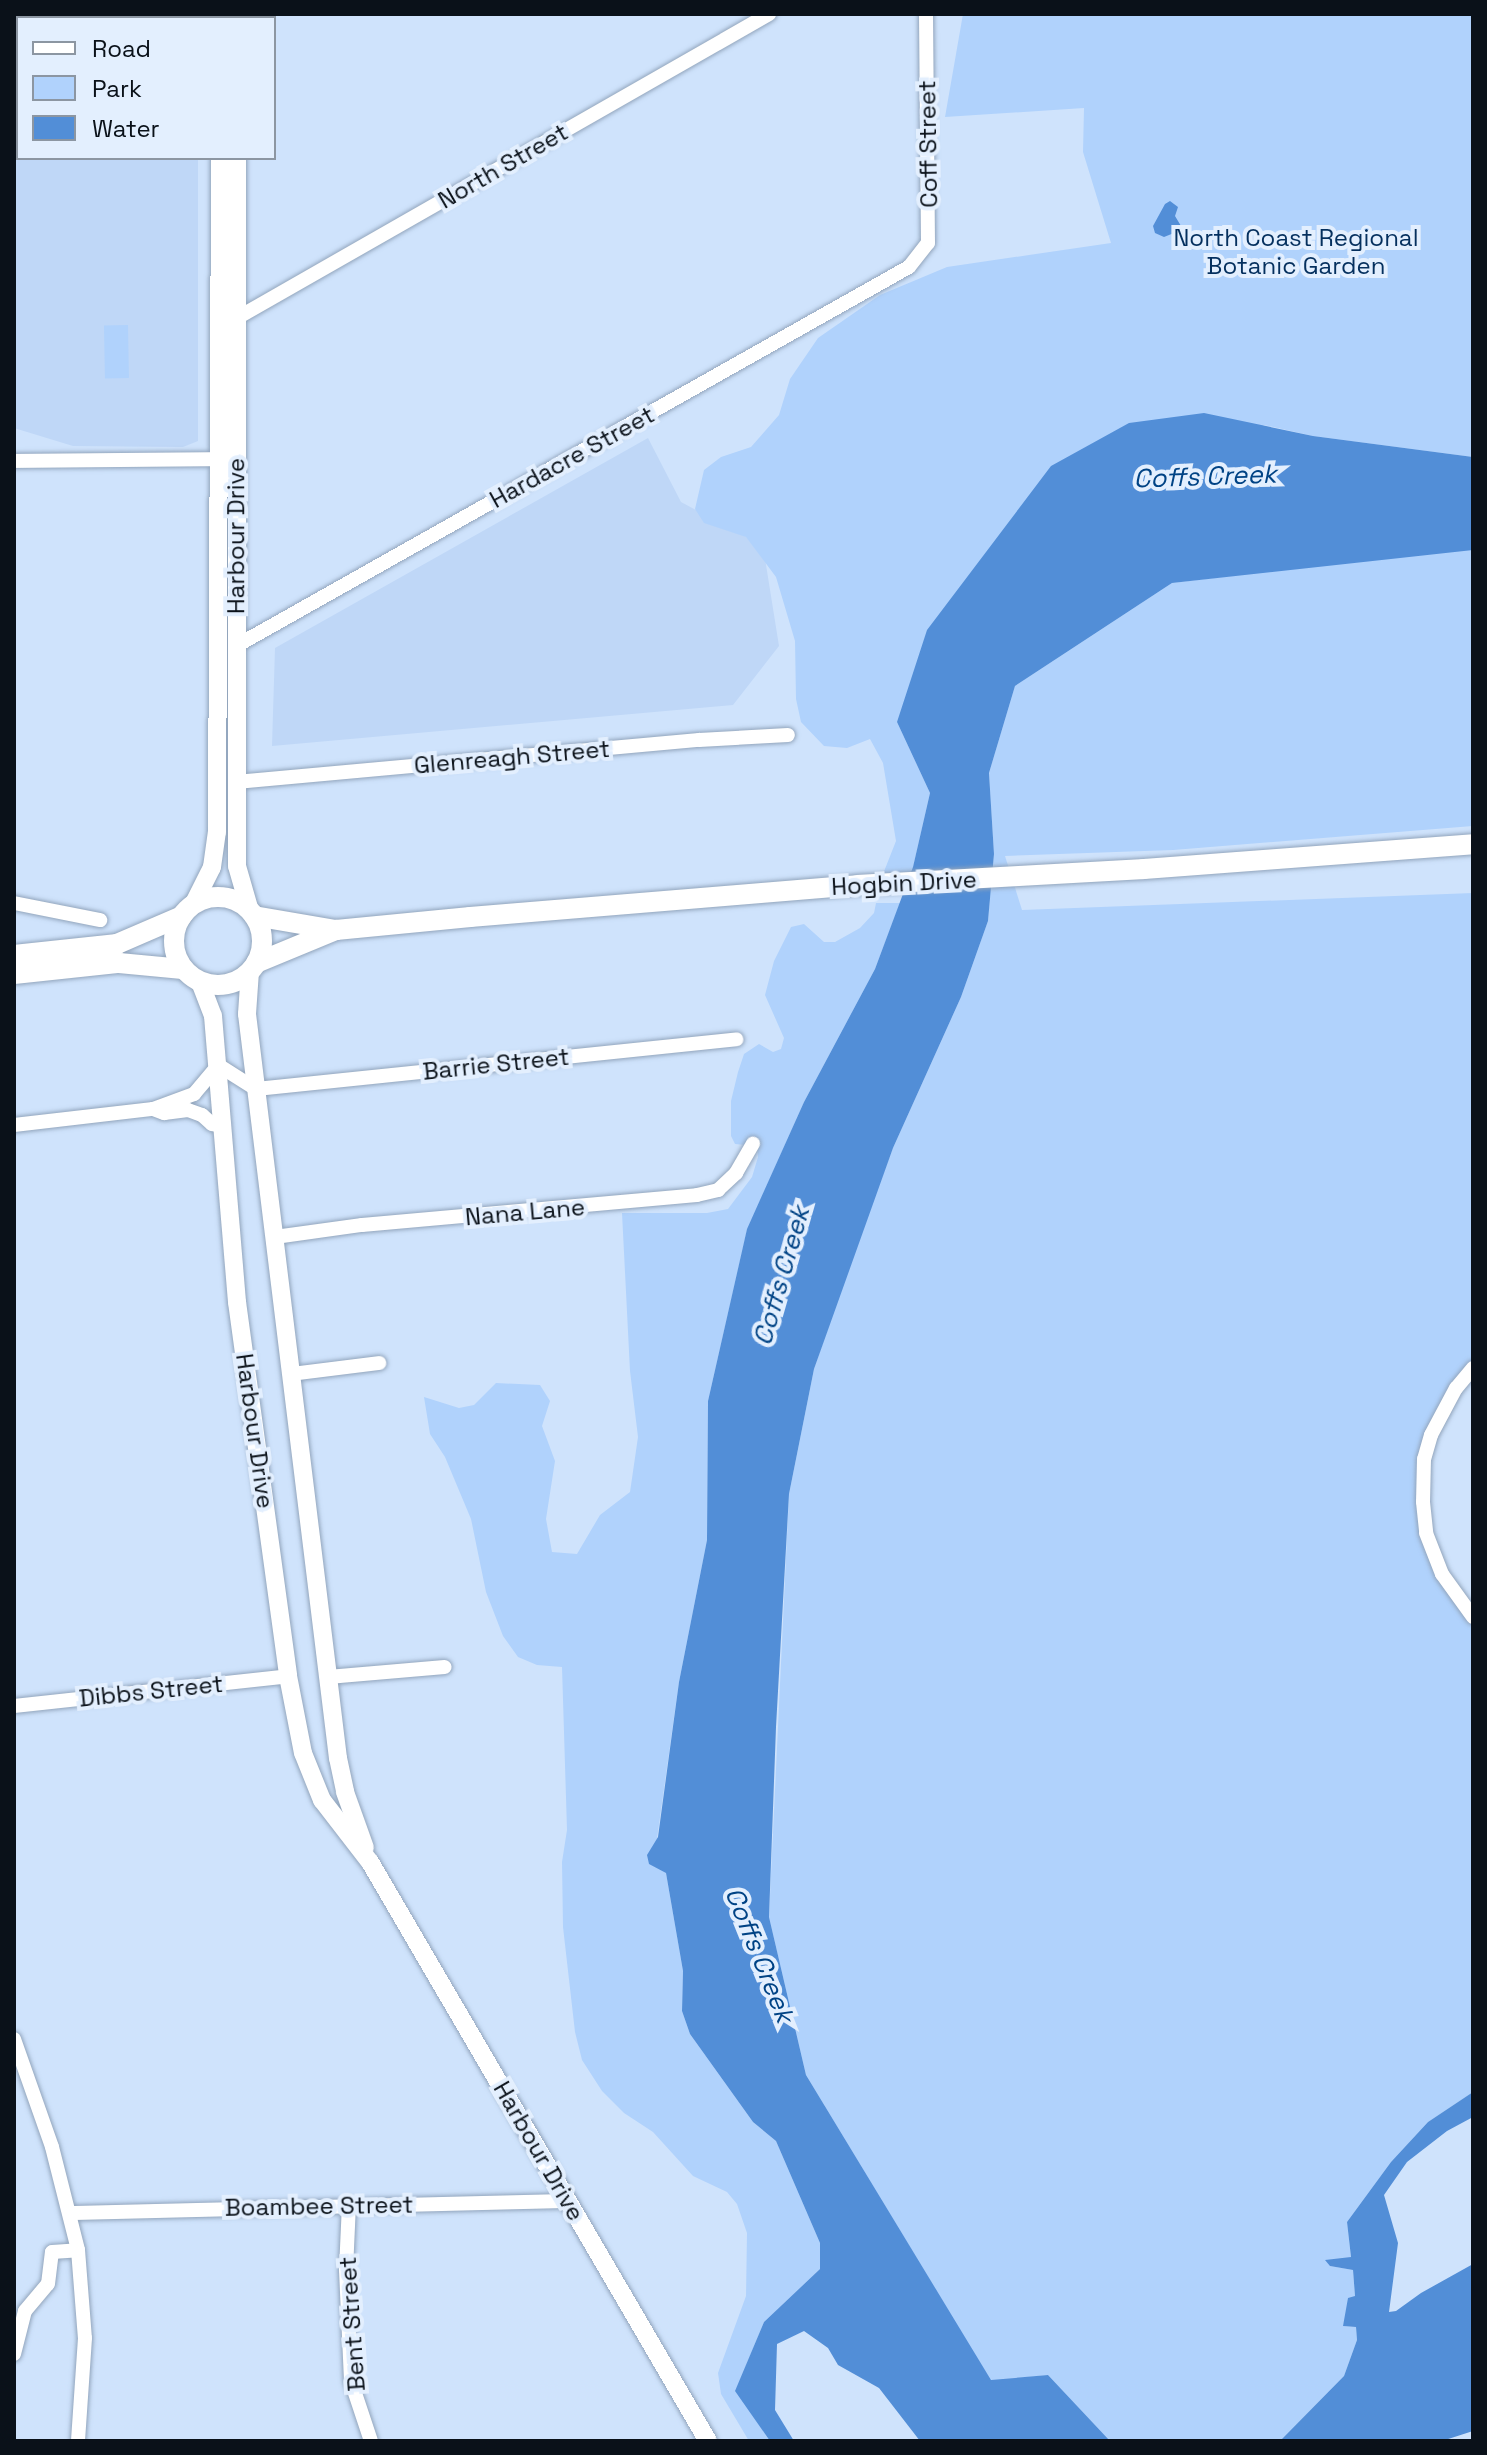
<!DOCTYPE html>
<style>
body{margin:0}
#map{position:relative;width:1487px;height:2455px;overflow:hidden;background:#cfe3fc;font-family:"Space Grotesk",sans-serif}
div>[style]{position:absolute}
.built>*{inset:0;background:#bfd7f7}
.green>*{inset:0;background:#b0d2fc;transform-origin:0 0}
.water>*{inset:0;background:#528ed7}
.roads{filter:drop-shadow(0 0 2px #92a5bc) drop-shadow(0 0 2px #92a5bc)}
.minor>*{height:14px;margin:-7px;padding:0 7px;transform-origin:7px;border-radius:7px;background:#fff}
.tertiary>*{height:18px;margin:-9px;padding:0 9px;transform-origin:9px;border-radius:9px;background:#fff}
.secondary>*{height:20px;margin:-10px;padding:0 10px;transform-origin:10px;border-radius:10px;background:#fff}
.secondary>.ring{margin:-10px;padding:0;box-sizing:content-box;background:none;border:20px solid #fff;border-radius:50%}
span{translate:-50% -50%;white-space:nowrap;text-align:center;line-height:1.15;-webkit-text-stroke:8px #e3effe;paint-order:stroke}
.street-label{font-size:24px;color:#0a1119}
.park-label{font-size:24px;color:#05305e}
.water-label{font-size:26px;color:#004385;font-style:italic}
.frame{position:absolute;inset:0;border:16px solid #0a1119;pointer-events:none}
.legend{position:absolute;left:16px;top:16px;width:260px;height:144px;box-sizing:border-box;background:#e3effe;border:2px solid #8c96a2;margin:0;padding:10px 14px;list-style:none;font-size:24px;color:#0a1119}
.legend li{display:flex;align-items:center;gap:16px;height:40px}
.legend b{width:40px;border:2px solid #8c96a2}
</style>
<div id="map">
<div class="built">
<i style="clip-path:polygon(14px 14px,197px 14px,197px 18px,18px 18px,18px 158px,198px 158px,198px 441px,183px 447px,73px 446px,14px 428px)"></i>
<i style="clip-path:polygon(648px 438px,681px 502px,763px 546px,779px 646px,733px 705px,272px 746px,275px 648px)"></i>
</div>
<div class="green">
<i style="clip-path:polygon(963px 14px,1473px 14px,1473px 457px,1313px 436px,1264px 425px,897px 722px,930px 793px,912px 872px,883px 874px,896px 841px,883px 763px,870px 739px,847px 748px,824px 746px,801px 722px,796px 699px,795px 641px,776px 577px,746px 537px,704px 523px,695px 509px,704px 470px,721px 457px,751px 447px,779px 415px,790px 379px,818px 338px,880px 295px,947px 267px,1111px 243px,1083px 152px,1084px 108px,945px 117px)"></i>
<i style="left:128px;top:325px;width:53px;height:24px;rotate:89deg"></i>
<i style="clip-path:polygon(1473px 547px,1473px 826px,1173px 850px,1005px 856px,1022px 910px,1473px 893px,1473px 1368px,1431px 1435px,1426px 1533px,1473px 1617px,1473px 2092px,1428px 2122px,1391px 2162px,1347px 2222px,1351px 2257px,1330px 2266px,1353px 2270px,1355px 2296px,1343px 2326px,1356px 2327px,1357px 2340px,1344px 2376px,1280px 2441px,1110px 2441px,1048px 2375px,991px 2381px,806px 2075px,769px 1917px,789px 1494px,814px 1369px,857px 1243px,893px 1148px,961px 997px,988px 921px,994px 854px,989px 773px,1015px 686px,1172px 583px)"></i>
<i style="clip-path:polygon(876px 903px,900px 903px,875px 969px,804px 1102px,747px 1230px,708px 1401px,707px 1540px,679px 1682px,656px 1846px,656px 1866px,666px 1873px,683px 1971px,682px 2011px,690px 2034px,753px 2122px,776px 2141px,820px 2243px,820px 2269px,764px 2322px,736px 2390px,770px 2441px,749px 2441px,721px 2394px,718px 2373px,746px 2296px,747px 2233px,737px 2204px,727px 2192px,693px 2176px,653px 2132px,624px 2113px,602px 2091px,582px 2060px,575px 2032px,563px 1927px,562px 1862px,567px 1830px,562px 1667px,537px 1665px,518px 1657px,503px 1636px,486px 1592px,471px 1519px,445px 1457px,430px 1434px,424px 1397px,459px 1408px,474px 1405px,496px 1383px,540px 1385px,550px 1401px,542px 1426px,555px 1461px,546px 1519px,552px 1552px,577px 1554px,600px 1515px,630px 1492px,638px 1437px,630px 1371px,622px 1213px,707px 1213px,728px 1209px,752px 1177px,758px 1157px,757px 1146px,735px 1144px,731px 1136px,731px 1101px,738px 1072px,744px 1054px,759px 1044px,773px 1052px,781px 1049px,784px 1038px,765px 995px,774px 961px,791px 927px,804px 924px,824px 942px,835px 942px,860px 928px,874px 913px)"></i>
</div>
<div class="water">
<i style="clip-path:polygon(1170px 201px,1178px 207px,1175px 216px,1181px 226px,1179px 231px,1164px 237px,1155px 233px,1153px 226px,1165px 204px)"></i>
<i style="clip-path:polygon(1204px 413px,1313px 436px,1473px 457px,1473px 550px,1172px 583px,1015px 686px,989px 773px,994px 854px,988px 921px,961px 997px,893px 1148px,814px 1369px,789px 1494px,776px 1727px,769px 1917px,806px 2075px,991px 2380px,1048px 2375px,1110px 2441px,920px 2441px,879px 2388px,838px 2365px,828px 2348px,804px 2331px,777px 2344px,775px 2410px,794px 2441px,770px 2441px,735px 2391px,764px 2322px,820px 2269px,820px 2243px,776px 2141px,753px 2122px,690px 2034px,682px 2011px,683px 1971px,666px 1873px,649px 1864px,647px 1855px,658px 1837px,679px 1682px,707px 1540px,708px 1401px,747px 1229px,804px 1102px,875px 969px,913px 867px,930px 793px,897px 722px,927px 630px,1051px 466px,1129px 423px)"></i>
<i style="clip-path:polygon(1473px 2092px,1473px 2117px,1447px 2131px,1407px 2162px,1384px 2195px,1398px 2243px,1389px 2312px,1396px 2311px,1421px 2293px,1473px 2264px,1473px 2431px,1442px 2441px,1280px 2441px,1344px 2376px,1357px 2340px,1356px 2327px,1343px 2326px,1348px 2298px,1355px 2296px,1353px 2270px,1330px 2266px,1325px 2260px,1351px 2257px,1347px 2222px,1391px 2162px,1428px 2122px)"></i>
</div>
<div class="roads">
<div class="minor">
<i style="left:237px;top:318px;width:613px;rotate:-29.74deg"></i>
<i style="left:14px;top:461px;width:214px;rotate:-0.5deg"></i>
<i style="left:236px;top:646px;width:772px;rotate:-29.39deg"></i>
<i style="left:909px;top:267px;width:31px;rotate:-52deg"></i>
<i style="left:928px;top:243px;width:229px;rotate:-90.5deg"></i>
<i style="left:236px;top:782px;width:465px;rotate:-5.2deg"></i>
<i style="left:699px;top:740px;width:89px;rotate:-3.2deg"></i>
<i style="left:14px;top:903px;width:88px;rotate:11.2deg"></i>
<i style="left:153px;top:1109px;width:44px;rotate:-20.1deg"></i>
<i style="left:194px;top:1094px;width:38px;rotate:-50deg"></i>
<i style="left:218px;top:1065px;width:45px;rotate:32.3deg"></i>
<i style="left:256px;top:1089px;width:483px;rotate:-5.9deg"></i>
<i style="left:14px;top:1125px;width:140px;rotate:-6.6deg"></i>
<i style="left:153px;top:1109px;width:12px;rotate:20deg"></i>
<i style="left:164px;top:1113px;width:24px;rotate:-7deg"></i>
<i style="left:188px;top:1110px;width:15px;rotate:20deg"></i>
<i style="left:202px;top:1115px;width:13px;rotate:42deg"></i>
<i style="left:212px;top:1124px;width:11px;rotate:10deg"></i>
<i style="left:275px;top:1237px;width:88px;rotate:-7.9deg"></i>
<i style="left:362px;top:1225px;width:336px;rotate:-5.1deg"></i>
<i style="left:697px;top:1195px;width:22px;rotate:-13deg"></i>
<i style="left:718px;top:1190px;width:25px;rotate:-43deg"></i>
<i style="left:736px;top:1173px;width:34px;rotate:-60deg"></i>
<i style="left:1473px;top:1368px;width:26px;rotate:130deg"></i>
<i style="left:1456px;top:1388px;width:53px;rotate:118deg"></i>
<i style="left:1431px;top:1435px;width:25px;rotate:106deg"></i>
<i style="left:1424px;top:1459px;width:43px;rotate:91.3deg"></i>
<i style="left:1423px;top:1502px;width:31px;rotate:84deg"></i>
<i style="left:1426px;top:1533px;width:44px;rotate:68.7deg"></i>
<i style="left:1442px;top:1574px;width:53px;rotate:54.2deg"></i>
<i style="left:291px;top:1374px;width:89px;rotate:-7.1deg"></i>
<i style="left:328px;top:1677px;width:117px;rotate:-4.9deg"></i>
<i style="left:14px;top:1706px;width:276px;rotate:-6.2deg"></i>
<i style="left:14px;top:2039px;width:114px;rotate:70.6deg"></i>
<i style="left:52px;top:2147px;width:106px;rotate:75.8deg"></i>
<i style="left:78px;top:2250px;width:88px;rotate:85.5deg"></i>
<i style="left:85px;top:2338px;width:103px;rotate:93.9deg"></i>
<i style="left:349px;top:2204px;width:66px;rotate:92.6deg"></i>
<i style="left:346px;top:2270px;width:111px;rotate:87.4deg"></i>
<i style="left:351px;top:2381px;width:63px;rotate:71.6deg"></i>
<i style="left:71px;top:2213px;width:497px;rotate:-1.4deg"></i>
<i style="left:14px;top:2354px;width:44px;rotate:-75.7deg"></i>
<i style="left:25px;top:2311px;width:35px;rotate:-50deg"></i>
<i style="left:48px;top:2284px;width:32px;rotate:-83deg"></i>
<i style="left:52px;top:2252px;width:26px;rotate:-4deg"></i>
</div>
<div class="tertiary">
<i style="left:220px;top:14px;width:4px;rotate:90deg"></i>
<i style="left:237px;top:14px;width:4px;rotate:90deg"></i>
<i style="left:237px;top:158px;width:708px;rotate:90deg"></i>
<i style="left:237px;top:866px;width:47px;rotate:73.9deg"></i>
<i style="left:193px;top:905px;width:42px;rotate:-63.4deg"></i>
<i style="left:212px;top:867px;width:35px;rotate:-82deg"></i>
<i style="left:217px;top:832px;width:674px;rotate:-89.74deg"></i>
<i style="left:250px;top:971px;width:43px;rotate:94deg"></i>
<i style="left:247px;top:1014px;width:750px;rotate:83.03deg"></i>
<i style="left:338px;top:1758px;width:35px;rotate:78deg"></i>
<i style="left:345px;top:1792px;width:59px;rotate:70.3deg"></i>
<i style="left:200px;top:982px;width:36px;rotate:69deg"></i>
<i style="left:213px;top:1016px;width:287px;rotate:85.2deg"></i>
<i style="left:237px;top:1302px;width:377px;rotate:82.2deg"></i>
<i style="left:288px;top:1676px;width:78px;rotate:79deg"></i>
<i style="left:303px;top:1753px;width:51px;rotate:68deg"></i>
<i style="left:322px;top:1800px;width:78px;rotate:52.3deg"></i>
<i style="left:370px;top:1862px;width:670px;rotate:59.73deg"></i>
</div>
<div class="secondary">
<i class="ring" style="left:174px;top:897px;width:68px;height:68px"></i>
<i style="left:254px;top:916px;width:83px;rotate:9.7deg"></i>
<i style="left:14px;top:955px;width:104px;rotate:-6.1deg"></i>
<i style="left:117px;top:944px;width:71px;rotate:-23.3deg"></i>
<i style="left:256px;top:963px;width:87px;rotate:-22.4deg"></i>
<i style="left:336px;top:930px;width:135px;rotate:-5.5deg"></i>
<i style="left:470px;top:917px;width:389px;rotate:-4.7deg"></i>
<i style="left:858px;top:885px;width:286px;rotate:-3.2deg"></i>
<i style="left:1144px;top:869px;width:330px;rotate:-4.3deg"></i>
<i style="left:14px;top:974px;width:106px;rotate:-6deg"></i>
<i style="left:119px;top:963px;width:64px;rotate:5.4deg"></i>
</div>
</div>
<div class="street-label">
<span style="left:928px;top:144px;rotate:-91deg">Coff Street</span>
<span style="left:503px;top:166px;rotate:-30deg">North Street</span>
<span style="left:572px;top:457px;rotate:-29deg">Hardacre Street</span>
<span style="left:236px;top:536px;rotate:-90deg">Harbour Drive</span>
<span style="left:512px;top:757px;rotate:-5deg">Glenreagh Street</span>
<span style="left:904px;top:883px;rotate:-3deg">Hogbin Drive</span>
<span style="left:496px;top:1064px;rotate:-6deg">Barrie Street</span>
<span style="left:525px;top:1212px;rotate:-5deg">Nana Lane</span>
<span style="left:255px;top:1431px;rotate:82deg">Harbour Drive</span>
<span style="left:151px;top:1691px;rotate:-6deg">Dibbs Street</span>
<span style="left:539px;top:2151px;rotate:60deg">Harbour Drive</span>
<span style="left:319px;top:2206px;rotate:-1deg">Boambee Street</span>
<span style="left:352px;top:2324px;rotate:-94deg">Bent Street</span>
</div>
<div class="park-label">
<span style="left:1296px;top:252px">North Coast Regional<br>Botanic Garden</span>
</div>
<div class="water-label">
<span style="left:1205px;top:477px;rotate:-2deg">Coffs Creek</span>
<span style="left:782px;top:1276px;rotate:-74deg">Coffs Creek</span>
<span style="left:759px;top:1955px;rotate:68deg">Coffs Creek</span>
</div>
<div class="frame"></div>
<ul class="legend">
<li><b style="height:10px;background:#fff"></b>Road</li>
<li><b style="height:22px;background:#b0d2fc"></b>Park</li>
<li><b style="height:22px;background:#528ed7"></b>Water</li>
</ul>
</div>
